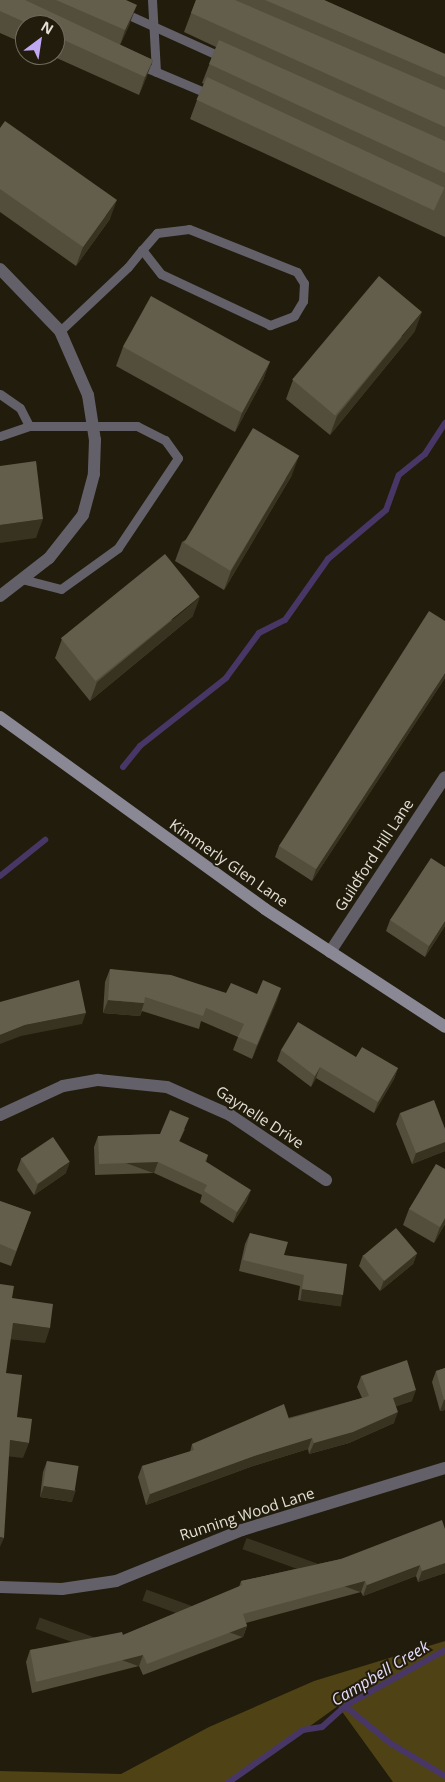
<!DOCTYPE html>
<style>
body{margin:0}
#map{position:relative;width:445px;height:1782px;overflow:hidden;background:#211c0b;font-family:"Open Sans",sans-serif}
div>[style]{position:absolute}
.forest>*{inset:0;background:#4f4215}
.stream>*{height:6px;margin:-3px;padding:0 3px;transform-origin:3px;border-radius:3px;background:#483766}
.lane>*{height:9px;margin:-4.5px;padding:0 4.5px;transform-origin:4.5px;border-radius:4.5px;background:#636069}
.street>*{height:12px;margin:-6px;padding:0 6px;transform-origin:6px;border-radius:6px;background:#636069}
.secondary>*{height:12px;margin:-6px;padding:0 6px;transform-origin:6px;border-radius:6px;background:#8b8895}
.wall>*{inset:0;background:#534d3c}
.shaded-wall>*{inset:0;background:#383321;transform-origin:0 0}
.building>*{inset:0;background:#635d4c;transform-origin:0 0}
span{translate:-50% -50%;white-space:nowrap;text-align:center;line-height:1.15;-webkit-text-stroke:4px #211c0b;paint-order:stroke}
.street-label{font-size:15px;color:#e4e0d6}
.water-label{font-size:16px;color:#e6dcfc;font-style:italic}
.north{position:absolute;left:15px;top:15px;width:50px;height:50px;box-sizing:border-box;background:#211c0b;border:1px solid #6f6a5c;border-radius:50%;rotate:31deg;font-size:14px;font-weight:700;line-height:20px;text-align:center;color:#e4e0d6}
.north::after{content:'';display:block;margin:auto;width:18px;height:22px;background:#c1a8f3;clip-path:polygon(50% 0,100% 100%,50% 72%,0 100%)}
</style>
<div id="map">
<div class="forest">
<i style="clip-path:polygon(445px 1641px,445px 1782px,393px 1782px,338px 1706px,232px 1782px,0 1782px,0 1771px,121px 1774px,209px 1727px,314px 1681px)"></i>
</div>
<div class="stream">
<i style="left:123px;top:767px;width:27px;rotate:-51deg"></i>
<i style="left:140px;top:746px;width:110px;rotate:-38.3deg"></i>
<i style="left:226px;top:678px;width:56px;rotate:-53.7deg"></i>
<i style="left:259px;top:633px;width:29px;rotate:-27deg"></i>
<i style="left:285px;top:620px;width:75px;rotate:-54.8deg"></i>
<i style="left:328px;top:559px;width:76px;rotate:-40.2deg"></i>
<i style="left:386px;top:510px;width:37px;rotate:-70deg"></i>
<i style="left:399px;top:475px;width:33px;rotate:-39deg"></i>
<i style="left:425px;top:454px;width:37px;rotate:-57deg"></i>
<i style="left:0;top:876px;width:58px;rotate:-38.7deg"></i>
<i style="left:345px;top:1706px;width:58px;rotate:39.4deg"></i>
<i style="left:390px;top:1743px;width:64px;rotate:31deg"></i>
<i style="left:229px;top:1782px;width:90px;rotate:-35.1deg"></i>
<i style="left:303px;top:1730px;width:19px;rotate:-9deg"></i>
<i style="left:322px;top:1727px;width:31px;rotate:-42deg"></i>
<i style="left:345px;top:1706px;width:115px;rotate:-29.2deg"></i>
</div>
<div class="lane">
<i style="left:152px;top:0;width:72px;rotate:86.8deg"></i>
<i style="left:122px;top:12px;width:112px;rotate:24.3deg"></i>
<i style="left:140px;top:65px;width:77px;rotate:22.9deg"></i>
<i style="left:60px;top:331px;width:93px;rotate:-43.3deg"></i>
<i style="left:128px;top:267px;width:22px;rotate:-51deg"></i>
<i style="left:142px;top:250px;width:23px;rotate:-49deg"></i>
<i style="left:157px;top:233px;width:32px;rotate:-7deg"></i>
<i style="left:189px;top:229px;width:116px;rotate:21.7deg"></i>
<i style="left:297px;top:272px;width:13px;rotate:58deg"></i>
<i style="left:304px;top:283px;width:18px;rotate:93deg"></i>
<i style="left:303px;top:301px;width:17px;rotate:121deg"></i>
<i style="left:294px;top:316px;width:26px;rotate:159deg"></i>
<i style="left:270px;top:325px;width:120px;rotate:-154.9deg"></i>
<i style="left:161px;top:274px;width:31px;rotate:-128deg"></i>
<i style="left:0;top:394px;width:24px;rotate:35deg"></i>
<i style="left:20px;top:408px;width:20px;rotate:63deg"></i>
<i style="left:0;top:436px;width:31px;rotate:-19deg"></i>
<i style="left:29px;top:426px;width:108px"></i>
<i style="left:137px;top:426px;width:31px;rotate:27deg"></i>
<i style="left:165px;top:440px;width:22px;rotate:54deg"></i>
<i style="left:178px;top:458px;width:108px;rotate:123.7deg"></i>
<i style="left:118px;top:548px;width:70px;rotate:144.3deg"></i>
<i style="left:61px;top:589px;width:40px;rotate:-165.6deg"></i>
</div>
<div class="street">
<i style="left:0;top:269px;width:86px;rotate:45.9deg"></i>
<i style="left:60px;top:331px;width:70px;rotate:66.4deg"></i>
<i style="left:88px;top:395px;width:46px;rotate:81.2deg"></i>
<i style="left:95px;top:440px;width:34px;rotate:92deg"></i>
<i style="left:94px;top:474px;width:42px;rotate:105deg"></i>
<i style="left:83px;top:515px;width:55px;rotate:128.3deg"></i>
<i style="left:49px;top:558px;width:62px;rotate:142.2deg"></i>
<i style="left:330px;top:952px;width:209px;rotate:-56.7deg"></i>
<i style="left:0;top:1115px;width:69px;rotate:-24.7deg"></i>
<i style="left:63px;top:1086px;width:36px;rotate:-10deg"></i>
<i style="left:98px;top:1080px;width:69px;rotate:5.8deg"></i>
<i style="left:167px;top:1087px;width:69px;rotate:24deg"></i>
<i style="left:230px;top:1115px;width:116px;rotate:34.1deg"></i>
<i style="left:0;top:1587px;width:62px;rotate:1.8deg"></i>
<i style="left:62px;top:1589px;width:55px;rotate:-8.4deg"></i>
<i style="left:116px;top:1581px;width:136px;rotate:-22deg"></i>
<i style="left:242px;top:1530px;width:212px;rotate:-17deg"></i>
</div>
<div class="secondary">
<i style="left:0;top:717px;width:327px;rotate:35.9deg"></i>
<i style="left:265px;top:909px;width:215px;rotate:33.2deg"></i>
</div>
<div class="wall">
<i style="clip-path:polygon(0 0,126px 0,130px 23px,120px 45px,153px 60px,146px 78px,139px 95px,50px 55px,55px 55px,55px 25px,25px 25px,25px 44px,0 33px)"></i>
<i style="clip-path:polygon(196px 0,324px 0,445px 54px,445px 237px,190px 119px,197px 100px,204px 84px,202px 83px,216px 47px,184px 32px)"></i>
<i style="clip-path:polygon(0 128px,110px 219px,76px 266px,0 212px)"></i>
<i style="clip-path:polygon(415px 331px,330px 435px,286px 399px,293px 380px)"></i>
<i style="clip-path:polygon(123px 347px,270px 361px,263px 380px,235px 432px,116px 366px)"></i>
<i style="clip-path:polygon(292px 475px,224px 590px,175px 561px,182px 542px)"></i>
<i style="clip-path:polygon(193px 616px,90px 701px,55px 658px,62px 639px)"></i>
<i style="clip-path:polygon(445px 621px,445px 678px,312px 881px,275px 857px,279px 846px)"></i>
<i style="clip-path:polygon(445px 867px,445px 926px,425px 957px,386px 931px,390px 920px)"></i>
<i style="clip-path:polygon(110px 969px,226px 993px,257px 994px,281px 988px,252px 1059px,233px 1050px,238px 1037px,201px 1021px,199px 1029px,142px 1011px,140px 1016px,103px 1013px,105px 982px)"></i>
<i style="clip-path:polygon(281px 1050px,356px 1057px,398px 1068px,394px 1079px,374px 1113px,316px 1078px,311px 1087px,277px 1061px)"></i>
<i style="clip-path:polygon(400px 1113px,445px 1129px,445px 1151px,412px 1164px,396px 1124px)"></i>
<i style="clip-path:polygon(185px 1129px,179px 1142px,208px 1155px,206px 1162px,247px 1201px,233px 1223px,200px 1202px,202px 1195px,154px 1173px,95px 1175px,94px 1147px,98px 1136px,160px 1134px)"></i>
<i style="clip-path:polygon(21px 1159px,66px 1173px,34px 1195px,17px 1170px)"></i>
<i style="clip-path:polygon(445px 1169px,445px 1224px,434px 1243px,403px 1225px,409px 1209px)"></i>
<i style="clip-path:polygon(0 1201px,31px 1212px,11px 1266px,0 1262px)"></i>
<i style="clip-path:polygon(250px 1233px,284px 1255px,339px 1306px,298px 1300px,300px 1286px,239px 1271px,245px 1244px)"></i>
<i style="clip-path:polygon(417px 1253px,413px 1264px,380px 1291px,359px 1266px,363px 1255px)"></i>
<i style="clip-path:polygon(445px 1368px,445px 1410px,440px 1411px,432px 1382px,436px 1371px)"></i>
<i style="clip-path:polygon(361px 1376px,412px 1401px,396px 1406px,394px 1423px,349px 1443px,309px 1454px,308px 1449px,253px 1466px,146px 1505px,138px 1477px,142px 1466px,190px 1452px,192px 1444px,362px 1398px,357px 1387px)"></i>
<i style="clip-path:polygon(47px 1461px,72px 1502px,40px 1497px,43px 1472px)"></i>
<i style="clip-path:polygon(445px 1529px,445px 1573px,418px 1582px,416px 1576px,363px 1596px,361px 1592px,246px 1623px,247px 1626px,243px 1637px,143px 1675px,139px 1666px,32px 1693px,26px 1662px,30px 1650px,123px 1635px,239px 1587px,241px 1581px,341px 1559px)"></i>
</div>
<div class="shaded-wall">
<i style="clip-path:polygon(137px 5px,130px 23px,119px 48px,125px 30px)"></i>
<i style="clip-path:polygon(153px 60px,146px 78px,139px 95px,145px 77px)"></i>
<i style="clip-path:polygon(117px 200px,110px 219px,76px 266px,83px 247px)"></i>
<i style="clip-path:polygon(422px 312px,415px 331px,330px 435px,337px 416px)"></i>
<i style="clip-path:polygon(270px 361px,263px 380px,235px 432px,242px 413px)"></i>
<i style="clip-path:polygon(299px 456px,292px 475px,224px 590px,231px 571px)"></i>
<i style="clip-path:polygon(43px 519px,36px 538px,0 543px,0 525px)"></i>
<i style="clip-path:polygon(200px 597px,193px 616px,90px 701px,97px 682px)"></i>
<i style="clip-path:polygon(445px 673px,445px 678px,312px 881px,316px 869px)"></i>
<i style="clip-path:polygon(445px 921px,445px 926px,425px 957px,429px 946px)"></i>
<i style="clip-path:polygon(281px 988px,277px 1001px,252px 1059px,257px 1045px)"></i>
<i style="clip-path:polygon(108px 1000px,144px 1003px,140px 1016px,103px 1013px)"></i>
<i style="clip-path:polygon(86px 1013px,82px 1024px,21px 1036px,0 1044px,0 1035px,25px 1025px)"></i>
<i style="clip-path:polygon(320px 1067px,316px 1078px,311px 1087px,315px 1076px)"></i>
<i style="clip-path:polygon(398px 1068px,394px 1079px,374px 1113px,378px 1102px)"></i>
<i style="clip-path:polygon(445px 1142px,445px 1151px,412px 1164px,416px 1153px)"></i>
<i style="clip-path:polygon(70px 1162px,66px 1173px,34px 1195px,38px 1184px)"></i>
<i style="left:158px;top:1162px;width:12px;height:59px;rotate:110deg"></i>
<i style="clip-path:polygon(251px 1190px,247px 1201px,233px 1223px,237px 1212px)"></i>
<i style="clip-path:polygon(445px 1218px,445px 1224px,434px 1243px,440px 1227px)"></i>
<i style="clip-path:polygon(417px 1253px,413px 1264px,380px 1291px,384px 1280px)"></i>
<i style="left:302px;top:1289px;width:41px;height:12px;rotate:8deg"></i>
<i style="clip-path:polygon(13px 1323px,50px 1328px,45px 1343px,7px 1339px)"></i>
<i style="clip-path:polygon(416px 1390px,412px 1401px,389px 1409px,393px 1398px)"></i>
<i style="clip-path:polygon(445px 1399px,445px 1410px,440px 1411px,444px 1400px)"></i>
<i style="clip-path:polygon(398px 1412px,394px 1423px,349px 1443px,309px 1454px,314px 1443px)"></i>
<i style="clip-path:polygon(312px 1438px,308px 1449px,253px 1466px,146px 1505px,150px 1494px,257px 1455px)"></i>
<i style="clip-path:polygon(10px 1440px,29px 1443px,23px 1458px,5px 1456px)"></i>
<i style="clip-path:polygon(44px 1486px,76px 1490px,72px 1502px,40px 1497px)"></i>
<i style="clip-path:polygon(0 1537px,4px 1538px,0 1547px)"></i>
<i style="clip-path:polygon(445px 1563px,445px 1573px,418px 1582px,422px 1571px)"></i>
<i style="clip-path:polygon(420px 1565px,416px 1576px,363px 1596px,367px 1585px)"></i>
<i style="left:365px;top:1581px;width:12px;height:126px;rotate:110deg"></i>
<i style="left:247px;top:1626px;width:12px;height:107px;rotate:110deg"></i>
<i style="left:143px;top:1655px;width:12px;height:110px;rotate:110deg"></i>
</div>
<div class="building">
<i style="clip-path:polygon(0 0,25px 0,153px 60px,145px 77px,55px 36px,55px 25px,31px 25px,0 11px)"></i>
<i style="clip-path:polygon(56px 0,126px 0,137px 5px,125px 30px)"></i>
<i style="clip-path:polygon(196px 0,235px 0,445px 90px,445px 127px,191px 13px)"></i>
<i style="clip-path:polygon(265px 0,324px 0,445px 54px,445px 77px)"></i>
<i style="clip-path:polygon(219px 40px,445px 141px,445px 173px,209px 64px)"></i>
<i style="left:207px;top:77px;width:262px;height:25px;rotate:25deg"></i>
<i style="clip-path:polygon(5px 121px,117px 200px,83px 247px,0 189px,0 128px)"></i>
<i style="left:379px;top:276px;width:56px;height:135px;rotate:40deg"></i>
<i style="left:151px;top:296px;width:136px;height:58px;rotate:29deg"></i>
<i style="left:253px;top:428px;width:54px;height:134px;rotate:31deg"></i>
<i style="clip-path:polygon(36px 461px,43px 519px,0 525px,0 466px)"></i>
<i style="left:165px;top:554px;width:55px;height:134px;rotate:51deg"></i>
<i style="clip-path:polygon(429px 611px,445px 621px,445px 673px,316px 869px,279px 846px)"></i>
<i style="clip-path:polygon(431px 858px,445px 867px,445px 921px,429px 946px,390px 920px)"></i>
<i style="clip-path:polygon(110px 969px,171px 975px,226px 993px,231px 983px,257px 994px,263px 980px,281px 988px,257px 1045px,238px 1037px,244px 1024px,206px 1008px,203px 1016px,145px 997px,144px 1003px,108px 1000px)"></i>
<i style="clip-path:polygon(79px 980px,86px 1013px,25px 1025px,0 1035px,0 1002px)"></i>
<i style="clip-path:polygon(298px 1022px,356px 1057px,362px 1047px,398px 1068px,378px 1102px,320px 1067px,315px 1076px,281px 1050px)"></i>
<i style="clip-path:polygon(434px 1100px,445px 1129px,445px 1142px,416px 1153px,400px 1113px)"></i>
<i style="clip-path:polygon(170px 1110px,189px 1118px,179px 1141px,208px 1155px,205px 1161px,251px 1190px,237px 1212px,204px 1191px,207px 1185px,158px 1162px,99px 1164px,98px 1136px,160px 1134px)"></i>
<i style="left:53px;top:1137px;width:30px;height:39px;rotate:56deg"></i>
<i style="clip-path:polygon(436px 1164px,445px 1169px,445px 1218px,440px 1227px,409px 1209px)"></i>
<i style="clip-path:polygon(0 1201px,31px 1212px,16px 1251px,0 1244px)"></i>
<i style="left:396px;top:1228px;width:33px;height:43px;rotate:50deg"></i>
<i style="clip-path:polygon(250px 1233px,288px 1242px,284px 1255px,347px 1264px,343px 1295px,302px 1289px,304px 1275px,243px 1260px)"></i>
<i style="clip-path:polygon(0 1284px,14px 1286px,12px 1298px,53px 1304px,50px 1328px,13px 1323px,6px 1373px,22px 1375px,17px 1417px,32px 1419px,29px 1443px,10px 1440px,4px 1538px,0 1537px)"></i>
<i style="clip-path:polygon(407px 1360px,416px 1390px,393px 1398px,398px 1412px,353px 1432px,314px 1443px,312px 1438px,257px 1455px,150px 1494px,142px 1466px,194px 1450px,192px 1444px,284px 1404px,289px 1419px,369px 1396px,361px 1376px)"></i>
<i style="clip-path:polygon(445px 1368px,445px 1399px,444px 1400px,436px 1371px)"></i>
<i style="left:47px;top:1461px;width:32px;height:25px;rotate:9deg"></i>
<i style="clip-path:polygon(442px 1520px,445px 1529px,445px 1563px,422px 1571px,420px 1565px,367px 1585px,365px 1581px,243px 1614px,247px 1626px,147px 1664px,143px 1655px,36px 1682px,30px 1650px,122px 1632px,123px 1635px,242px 1585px,241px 1581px,341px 1559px)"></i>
</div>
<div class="street-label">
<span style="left:374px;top:855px;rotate:-57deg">Guildford Hill Lane</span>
<span style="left:229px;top:863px;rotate:35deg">Kimmerly Glen Lane</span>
<span style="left:260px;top:1117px;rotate:33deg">Gaynelle Drive</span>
<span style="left:247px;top:1514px;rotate:-18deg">Running Wood Lane</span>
</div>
<div class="water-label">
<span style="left:380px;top:1673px;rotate:-31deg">Campbell Creek</span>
</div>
<div class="north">N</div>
</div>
